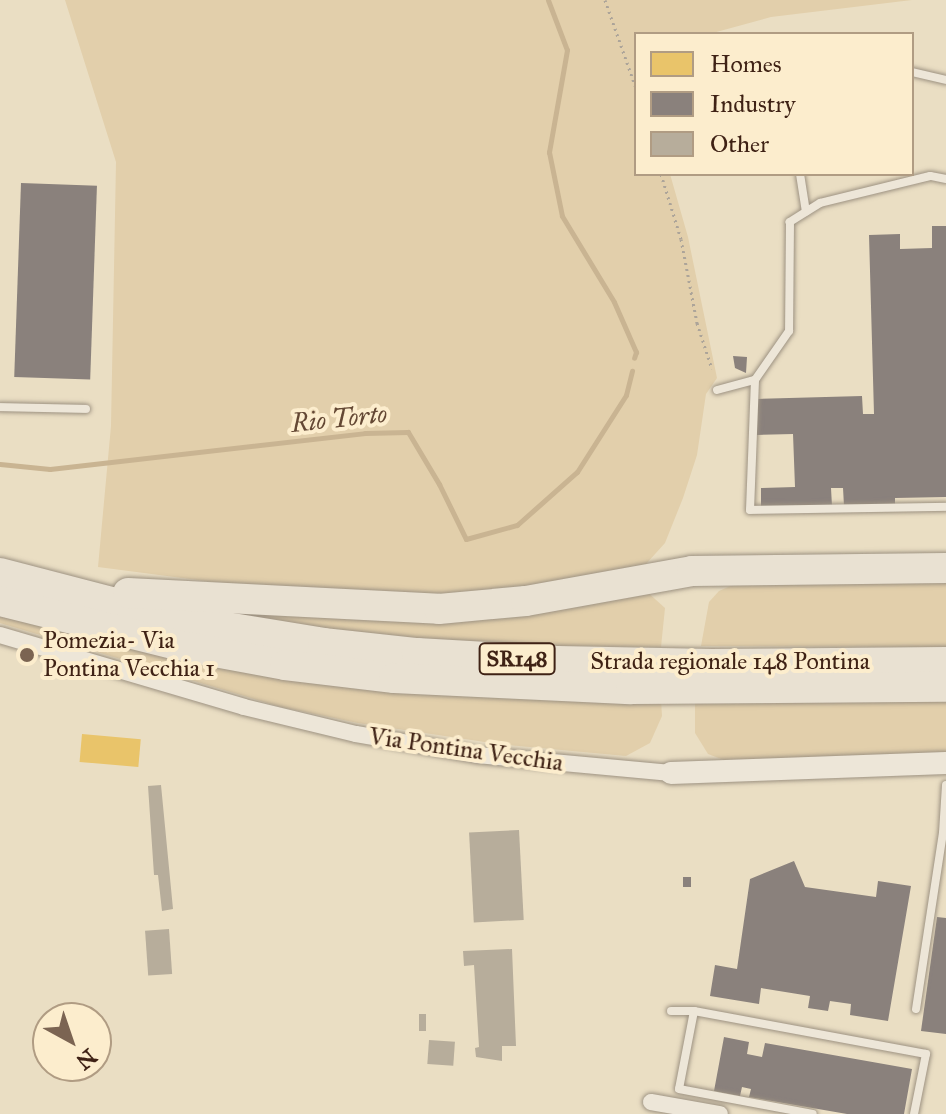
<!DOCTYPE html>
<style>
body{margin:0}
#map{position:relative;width:946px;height:1114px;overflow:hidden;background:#eadec3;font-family:"IM FELL Great Primer",serif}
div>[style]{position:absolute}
.green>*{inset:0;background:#e2cfab}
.homes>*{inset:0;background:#e9c46a;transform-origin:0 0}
.industry>*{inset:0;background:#8a817c;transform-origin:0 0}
.stream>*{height:5px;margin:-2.5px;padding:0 2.5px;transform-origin:2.5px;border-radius:2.5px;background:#c9b492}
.building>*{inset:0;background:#b7ad9b;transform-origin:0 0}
.path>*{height:3px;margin-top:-1.5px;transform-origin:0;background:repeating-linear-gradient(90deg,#aca499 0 2px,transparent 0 6px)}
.roads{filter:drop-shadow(0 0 2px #9d9282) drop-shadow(0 0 2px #9d9282)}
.lane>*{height:8px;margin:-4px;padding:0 4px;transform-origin:4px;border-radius:4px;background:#ede6d8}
.street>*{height:16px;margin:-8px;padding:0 8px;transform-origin:8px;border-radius:8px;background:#ede6d8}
.secondary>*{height:22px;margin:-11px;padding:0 11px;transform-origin:11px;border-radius:11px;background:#ede6d8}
.highway>*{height:30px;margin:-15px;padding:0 15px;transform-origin:15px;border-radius:15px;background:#e9e1d2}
.dots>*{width:22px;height:22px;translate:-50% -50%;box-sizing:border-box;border:4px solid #fcedcd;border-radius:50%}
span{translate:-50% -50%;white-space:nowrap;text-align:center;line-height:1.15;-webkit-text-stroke:8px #fcedcd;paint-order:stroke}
.shield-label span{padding:2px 6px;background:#fcedcd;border:2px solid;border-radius:6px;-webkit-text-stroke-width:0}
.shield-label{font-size:22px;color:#3f2215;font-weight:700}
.poi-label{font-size:24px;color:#3f2215}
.left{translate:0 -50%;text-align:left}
.street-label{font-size:24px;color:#3f2215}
.water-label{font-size:26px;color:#644834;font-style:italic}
.legend{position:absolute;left:634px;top:32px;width:280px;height:144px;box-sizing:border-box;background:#fcedcd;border:2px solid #b09c83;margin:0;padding:10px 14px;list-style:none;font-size:24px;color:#3f2215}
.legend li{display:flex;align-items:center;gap:16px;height:40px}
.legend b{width:40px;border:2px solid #b09c83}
.north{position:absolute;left:32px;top:1002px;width:80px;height:80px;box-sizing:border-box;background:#fcedcd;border:2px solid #b09c83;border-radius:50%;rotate:140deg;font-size:22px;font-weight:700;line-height:32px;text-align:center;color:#3f2215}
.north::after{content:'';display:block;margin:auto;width:28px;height:36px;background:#7b6452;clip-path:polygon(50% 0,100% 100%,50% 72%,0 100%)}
</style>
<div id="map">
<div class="green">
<i style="clip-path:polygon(65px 0,912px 0,771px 17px,709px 34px,636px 34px,636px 174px,670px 174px,688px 237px,717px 378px,706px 394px,697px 455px,683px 498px,665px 543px,646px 564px,561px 583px,424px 599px,213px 582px,98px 567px,111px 426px,116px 162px)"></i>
<i style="clip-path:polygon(946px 580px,946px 647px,701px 646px,709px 602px,719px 591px,737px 583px)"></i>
<i style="clip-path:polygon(645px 590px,665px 608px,661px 647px,495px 645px,349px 632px,243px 616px,244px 604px)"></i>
<i style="clip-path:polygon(0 606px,661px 700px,662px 716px,650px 743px,626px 756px,498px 744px,358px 723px,281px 707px,0 623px)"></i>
<i style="clip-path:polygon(695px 697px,946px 697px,946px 756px,724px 760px,708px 754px,695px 733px)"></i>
</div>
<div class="homes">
<i style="left:82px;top:734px;width:59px;height:28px;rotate:5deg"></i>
</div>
<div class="industry">
<i style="left:21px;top:183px;width:76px;height:194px;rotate:2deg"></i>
<i style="clip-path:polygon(932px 226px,946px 226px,946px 497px,895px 498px,895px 504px,844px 506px,843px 488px,831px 488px,832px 506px,761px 508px,761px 488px,795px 487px,793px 434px,757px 435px,756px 399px,862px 396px,863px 414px,874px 414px,869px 235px,900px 234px,900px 249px,932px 248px)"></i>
<i style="clip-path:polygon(733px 356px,747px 357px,746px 373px,735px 368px)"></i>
<i style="clip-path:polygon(794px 861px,805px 887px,876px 897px,878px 881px,911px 886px,888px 1021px,850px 1015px,851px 1004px,830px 1001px,828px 1011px,808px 1008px,810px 996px,761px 988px,759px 1004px,710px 996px,715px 965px,737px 969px,750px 879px)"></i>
<i style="left:683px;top:877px;width:8px;height:10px"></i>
<i style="clip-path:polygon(937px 917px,946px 918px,946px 1034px,921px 1031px)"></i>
<i style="clip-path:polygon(724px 1037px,749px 1042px,747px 1054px,762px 1057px,765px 1043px,912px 1069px,904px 1114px,847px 1114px,749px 1097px,751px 1089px,742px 1087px,740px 1096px,714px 1091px)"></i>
</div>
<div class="stream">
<i style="left:548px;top:0;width:53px;rotate:69.2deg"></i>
<i style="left:567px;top:50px;width:104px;rotate:100deg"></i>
<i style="left:549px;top:152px;width:65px;rotate:78.5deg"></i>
<i style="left:562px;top:216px;width:100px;rotate:58.8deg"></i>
<i style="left:614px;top:302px;width:55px;rotate:66.3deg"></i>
<i style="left:636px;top:352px;width:6px;rotate:108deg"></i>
<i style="left:0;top:464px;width:50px;rotate:5.7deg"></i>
<i style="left:50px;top:469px;width:317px;rotate:-6.5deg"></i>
<i style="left:365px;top:433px;width:43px;rotate:-1.3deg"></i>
<i style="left:408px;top:432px;width:61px;rotate:59.2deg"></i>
<i style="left:439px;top:484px;width:61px;rotate:63.9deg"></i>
<i style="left:466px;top:539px;width:53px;rotate:-15.4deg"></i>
<i style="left:517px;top:525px;width:80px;rotate:-41.5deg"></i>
<i style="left:577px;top:472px;width:91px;rotate:-57.5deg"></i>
<i style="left:626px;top:395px;width:25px;rotate:-76deg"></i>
</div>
<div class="building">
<i style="clip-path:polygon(161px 785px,173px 909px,162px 911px,158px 875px,154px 875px,148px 786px)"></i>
<i style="left:519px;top:830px;width:90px;height:50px;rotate:87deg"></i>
<i style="left:169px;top:929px;width:45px;height:24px;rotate:86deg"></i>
<i style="clip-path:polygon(512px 949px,516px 1046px,502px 1046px,502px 1061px,476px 1057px,475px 1048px,479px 1047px,474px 965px,464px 966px,463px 951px)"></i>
<i style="left:419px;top:1014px;width:7px;height:17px"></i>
<i style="left:429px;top:1040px;width:26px;height:24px;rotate:4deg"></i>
</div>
<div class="path">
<i style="left:605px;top:0;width:93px;rotate:70.6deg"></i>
<i style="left:661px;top:174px;width:68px;rotate:72.9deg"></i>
<i style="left:681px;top:239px;width:86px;rotate:79.2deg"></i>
<i style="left:697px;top:323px;width:48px;rotate:71.9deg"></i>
</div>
<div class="roads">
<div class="lane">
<i style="left:912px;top:72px;width:35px;rotate:13deg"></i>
<i style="left:800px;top:174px;width:38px;rotate:81deg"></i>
<i style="left:946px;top:179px;width:16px;rotate:-169deg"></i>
<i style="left:930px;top:176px;width:113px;rotate:166.2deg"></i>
<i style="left:820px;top:203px;width:36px;rotate:148deg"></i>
<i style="left:790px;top:222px;width:109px;rotate:90.5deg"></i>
<i style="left:789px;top:331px;width:60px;rotate:124.8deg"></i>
<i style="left:755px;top:380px;width:130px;rotate:92.2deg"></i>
<i style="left:750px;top:510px;width:196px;rotate:-0.9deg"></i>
<i style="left:717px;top:390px;width:39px;rotate:-15deg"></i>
<i style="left:0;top:407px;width:86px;rotate:1.3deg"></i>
<i style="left:916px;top:1009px;width:178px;rotate:-81.3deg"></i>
<i style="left:943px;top:833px;width:48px;rotate:-86.4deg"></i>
<i style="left:671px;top:1011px;width:23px"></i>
<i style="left:694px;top:1011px;width:236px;rotate:10.5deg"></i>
<i style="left:926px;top:1054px;width:61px;rotate:101.3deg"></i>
<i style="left:694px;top:1011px;width:79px;rotate:100.9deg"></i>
<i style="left:679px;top:1089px;width:136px;rotate:10.6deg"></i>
</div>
<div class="street">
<i style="left:0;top:635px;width:254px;rotate:16.4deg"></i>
<i style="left:244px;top:707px;width:115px;rotate:13.6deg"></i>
<i style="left:356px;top:734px;width:123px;rotate:9.8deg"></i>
<i style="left:477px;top:755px;width:195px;rotate:5.3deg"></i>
<i style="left:651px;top:1102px;width:70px;rotate:9.9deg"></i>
</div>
<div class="secondary">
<i style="left:671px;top:773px;width:275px;rotate:-2.1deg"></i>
</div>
<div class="highway">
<i style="left:0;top:573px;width:183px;rotate:14.6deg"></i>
<i style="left:177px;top:619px;width:148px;rotate:9.3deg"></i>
<i style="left:323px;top:643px;width:95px;rotate:6.1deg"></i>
<i style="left:417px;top:653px;width:140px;rotate:3.3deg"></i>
<i style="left:557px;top:661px;width:155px;rotate:1.1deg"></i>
<i style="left:712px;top:664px;width:234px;rotate:-0.5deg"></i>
<i style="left:128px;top:593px;width:311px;rotate:2.9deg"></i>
<i style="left:439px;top:609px;width:87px;rotate:-5.3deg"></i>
<i style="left:526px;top:601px;width:169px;rotate:-10.2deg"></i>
<i style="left:692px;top:571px;width:254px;rotate:-0.7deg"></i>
<i style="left:0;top:601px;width:182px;rotate:14deg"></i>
<i style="left:177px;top:645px;width:110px;rotate:10.5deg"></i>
<i style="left:285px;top:665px;width:110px;rotate:6.8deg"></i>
<i style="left:394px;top:678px;width:237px;rotate:2.7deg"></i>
<i style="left:631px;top:689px;width:315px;rotate:-0.4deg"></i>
</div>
</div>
<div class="dots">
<i style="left:27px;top:655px;background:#7b6452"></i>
</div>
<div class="shield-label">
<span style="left:517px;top:659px">SR148</span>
</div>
<div class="poi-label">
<span class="left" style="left:43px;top:655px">Pomezia- Via<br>Pontina Vecchia 1</span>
</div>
<div class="street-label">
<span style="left:730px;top:662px">Strada regionale 148 Pontina</span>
<span style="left:466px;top:750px;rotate:8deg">Via Pontina Vecchia</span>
</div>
<div class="water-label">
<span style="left:339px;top:419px;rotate:-6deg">Rio Torto</span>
</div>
<ul class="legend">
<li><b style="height:22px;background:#e9c46a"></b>Homes</li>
<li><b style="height:22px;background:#8a817c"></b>Industry</li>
<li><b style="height:22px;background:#b7ad9b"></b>Other</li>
</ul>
<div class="north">N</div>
</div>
